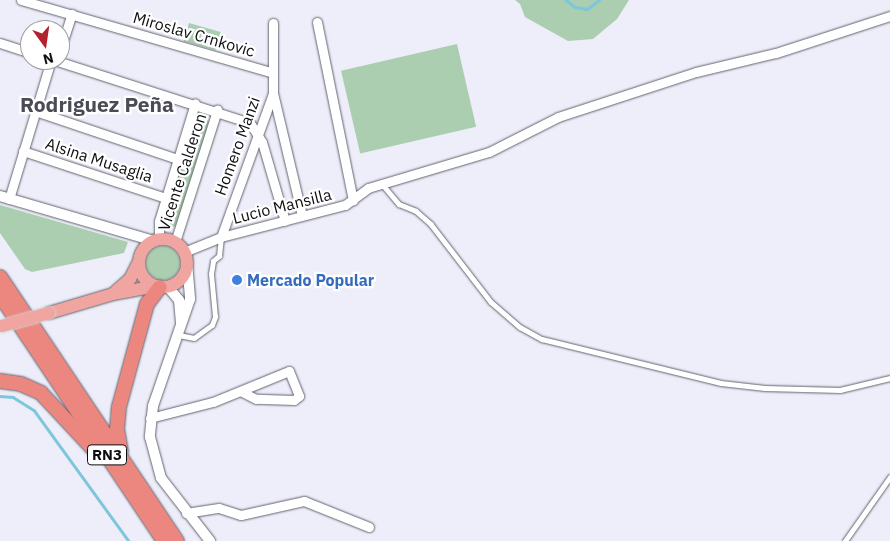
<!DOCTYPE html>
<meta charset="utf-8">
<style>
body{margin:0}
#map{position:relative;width:890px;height:541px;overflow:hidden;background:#edeefa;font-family:"IBM Plex Sans",sans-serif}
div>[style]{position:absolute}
.green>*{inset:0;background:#abcdb0;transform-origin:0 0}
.round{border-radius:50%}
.stream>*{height:2.5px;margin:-1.25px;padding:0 1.25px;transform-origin:1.25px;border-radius:1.25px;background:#7ec6db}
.roads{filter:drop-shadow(0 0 1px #62636d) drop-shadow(0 0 1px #62636d)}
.service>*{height:4.5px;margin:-2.25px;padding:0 2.25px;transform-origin:2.25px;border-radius:2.25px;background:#fff}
.minor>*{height:9px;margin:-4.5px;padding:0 4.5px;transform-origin:4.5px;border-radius:4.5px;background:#fff}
.tertiary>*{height:10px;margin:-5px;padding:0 5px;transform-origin:5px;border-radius:5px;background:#fff}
.primary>*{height:12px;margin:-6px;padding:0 6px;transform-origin:6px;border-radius:6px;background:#f1a5a0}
.primary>.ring{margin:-6px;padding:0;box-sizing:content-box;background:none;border:12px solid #f1a5a0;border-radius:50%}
.trunk>*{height:14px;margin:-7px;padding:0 7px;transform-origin:7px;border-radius:7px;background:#ec8780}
.bridges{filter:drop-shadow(0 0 1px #cfcfd0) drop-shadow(0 0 1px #cfcfd0)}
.primary-bridge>*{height:12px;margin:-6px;padding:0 6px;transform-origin:6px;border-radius:6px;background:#f1a5a0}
.dots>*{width:14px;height:14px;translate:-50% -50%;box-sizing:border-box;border:2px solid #fff;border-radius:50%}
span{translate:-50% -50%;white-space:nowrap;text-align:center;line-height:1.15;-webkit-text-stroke:4.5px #fff;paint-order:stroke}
.shield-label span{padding:1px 4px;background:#fff;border:1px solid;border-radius:4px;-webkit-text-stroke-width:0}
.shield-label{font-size:15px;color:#0e0e12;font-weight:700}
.street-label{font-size:16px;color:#0e0e12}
.shop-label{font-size:16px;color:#366cbe;font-weight:700}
.left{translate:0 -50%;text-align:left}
.district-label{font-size:21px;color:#4a4b54;font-weight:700}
.north{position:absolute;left:20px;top:20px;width:50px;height:50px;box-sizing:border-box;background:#fff;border:1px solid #9f9fa0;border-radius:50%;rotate:166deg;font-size:14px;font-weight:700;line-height:20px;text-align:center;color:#0e0e12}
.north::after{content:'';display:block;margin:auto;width:18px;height:22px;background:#b3212e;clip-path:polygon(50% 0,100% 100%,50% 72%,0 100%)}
</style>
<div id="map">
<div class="green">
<i style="clip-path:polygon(515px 0,629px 0,617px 19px,593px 39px,568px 41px,525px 17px,520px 4px)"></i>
<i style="left:189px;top:23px;width:33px;height:19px;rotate:16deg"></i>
<i style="left:457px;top:44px;width:85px;height:119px;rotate:77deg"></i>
<i style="clip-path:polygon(200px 113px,206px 114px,209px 122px,177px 226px,168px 228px,164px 220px,196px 118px)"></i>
<i style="clip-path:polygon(0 205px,128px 242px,124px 253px,32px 272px,25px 269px,0 233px)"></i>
<i class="round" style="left:146px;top:246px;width:34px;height:34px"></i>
</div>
<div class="stream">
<i style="left:566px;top:0;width:11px;rotate:38deg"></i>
<i style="left:575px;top:7px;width:12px;rotate:9deg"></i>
<i style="left:587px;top:9px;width:15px;rotate:-37deg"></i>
<i style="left:0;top:396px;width:13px;rotate:4deg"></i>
<i style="left:13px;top:397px;width:25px;rotate:32deg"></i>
<i style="left:34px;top:410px;width:162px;rotate:54.1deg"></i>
</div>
<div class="roads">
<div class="service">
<i style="left:383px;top:185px;width:25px;rotate:50deg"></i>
<i style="left:399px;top:204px;width:18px;rotate:22deg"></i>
<i style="left:416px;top:211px;width:20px;rotate:41deg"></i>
<i style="left:431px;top:224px;width:98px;rotate:52.4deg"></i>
<i style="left:491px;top:302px;width:38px;rotate:41deg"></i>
<i style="left:520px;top:327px;width:25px;rotate:29deg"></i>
<i style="left:542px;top:339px;width:184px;rotate:13.8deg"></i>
<i style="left:721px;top:383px;width:44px;rotate:6.5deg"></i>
<i style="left:765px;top:388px;width:75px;rotate:1.5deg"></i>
<i style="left:840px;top:390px;width:51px;rotate:-13.5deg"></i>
<i style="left:179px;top:335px;width:15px;rotate:11deg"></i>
<i style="left:194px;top:338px;width:22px;rotate:-36deg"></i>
<i style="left:212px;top:325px;width:9px;rotate:-69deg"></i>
<i style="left:215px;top:317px;width:43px;rotate:-95.3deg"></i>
<i style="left:211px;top:274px;width:13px;rotate:-81deg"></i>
<i style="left:213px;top:261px;width:8px;rotate:-40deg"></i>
<i style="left:219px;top:256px;width:19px;rotate:-84deg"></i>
<i style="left:845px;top:541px;width:78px;rotate:-54.9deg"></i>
</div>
<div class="minor">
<i style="left:21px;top:0;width:260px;rotate:16.1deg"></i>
<i style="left:317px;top:22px;width:182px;rotate:78.6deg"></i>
<i style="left:273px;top:23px;width:70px;rotate:90deg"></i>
<i style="left:273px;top:93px;width:126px;rotate:76.7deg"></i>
<i style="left:0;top:43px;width:32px;rotate:18deg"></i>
<i style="left:60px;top:50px;width:38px;rotate:-72deg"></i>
<i style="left:54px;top:60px;width:206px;rotate:17.8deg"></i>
<i style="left:250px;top:123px;width:22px;rotate:58deg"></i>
<i style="left:262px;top:142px;width:82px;rotate:73.8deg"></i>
<i style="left:35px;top:111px;width:151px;rotate:18.6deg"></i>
<i style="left:23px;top:151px;width:151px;rotate:18.2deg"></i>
<i style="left:9px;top:199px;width:145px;rotate:-73.2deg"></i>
<i style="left:221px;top:237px;width:153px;rotate:-70.1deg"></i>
<i style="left:159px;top:239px;width:18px;rotate:-90deg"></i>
<i style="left:159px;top:221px;width:123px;rotate:-73deg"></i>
<i style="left:175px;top:242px;width:139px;rotate:-72.3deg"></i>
<i style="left:184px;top:252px;width:40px;rotate:-22deg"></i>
<i style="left:221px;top:237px;width:128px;rotate:-14.5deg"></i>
<i style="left:345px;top:205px;width:29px;rotate:-36deg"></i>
<i style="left:368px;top:188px;width:126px;rotate:-16.6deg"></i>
<i style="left:489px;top:152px;width:77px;rotate:-26.9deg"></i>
<i style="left:558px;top:117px;width:145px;rotate:-18.1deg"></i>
<i style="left:696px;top:72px;width:82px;rotate:-13.4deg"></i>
<i style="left:776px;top:53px;width:120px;rotate:-18deg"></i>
<i style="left:150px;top:418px;width:65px;rotate:-14.3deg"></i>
<i style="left:213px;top:402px;width:82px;rotate:-22.2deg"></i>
<i style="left:289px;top:371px;width:27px;rotate:68deg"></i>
<i style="left:299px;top:396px;width:6px;rotate:141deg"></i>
<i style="left:294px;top:400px;width:38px;rotate:-178deg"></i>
<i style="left:256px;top:399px;width:16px;rotate:-153deg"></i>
<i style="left:186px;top:513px;width:33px;rotate:-9deg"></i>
<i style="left:219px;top:508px;width:23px;rotate:18deg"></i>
<i style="left:241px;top:515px;width:65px;rotate:-12.5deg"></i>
<i style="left:304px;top:501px;width:70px;rotate:21.8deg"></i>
</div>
<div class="tertiary">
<i style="left:0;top:196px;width:160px;rotate:16.3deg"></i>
<i style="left:187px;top:263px;width:36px;rotate:85deg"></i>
<i style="left:190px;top:299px;width:113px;rotate:109.1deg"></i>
<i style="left:153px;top:406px;width:31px;rotate:96deg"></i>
<i style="left:150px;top:437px;width:42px;rotate:75deg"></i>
<i style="left:161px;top:478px;width:80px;rotate:52.1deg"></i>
<i style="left:168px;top:287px;width:17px;rotate:50deg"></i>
<i style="left:179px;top:300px;width:22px;rotate:85deg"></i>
</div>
<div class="primary">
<i class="ring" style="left:139px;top:239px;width:36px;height:36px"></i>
<i style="left:115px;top:292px;width:20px;rotate:-41deg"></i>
<i style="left:130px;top:279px;width:18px;rotate:-63deg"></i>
<i style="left:49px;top:313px;width:67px;rotate:-16.5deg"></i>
<i style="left:113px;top:294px;width:44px;rotate:-10.5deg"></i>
</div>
<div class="trunk">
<i style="left:0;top:277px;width:318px;rotate:56.2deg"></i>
<i style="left:0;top:295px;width:296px;rotate:56.3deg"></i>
<i style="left:0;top:381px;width:21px;rotate:8deg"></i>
<i style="left:21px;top:384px;width:22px;rotate:24deg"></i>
<i style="left:41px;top:393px;width:81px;rotate:47deg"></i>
<i style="left:121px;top:452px;width:23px;rotate:-100deg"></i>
<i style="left:117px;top:429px;width:22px;rotate:-85deg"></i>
<i style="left:119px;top:407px;width:107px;rotate:-74.8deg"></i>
<i style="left:147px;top:304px;width:21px;rotate:-53deg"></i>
</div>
</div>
<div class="bridges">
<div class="primary-bridge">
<i style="left:2px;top:326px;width:49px;rotate:-15.5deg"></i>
</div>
</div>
<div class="dots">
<i style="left:237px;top:280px;background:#3f7fe0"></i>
</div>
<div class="shield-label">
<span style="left:107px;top:455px">RN3</span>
</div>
<div class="street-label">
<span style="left:194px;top:34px;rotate:16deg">Miroslav Crnkovic</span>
<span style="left:237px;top:146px;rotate:-70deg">Homero Manzi</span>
<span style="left:99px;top:160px;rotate:18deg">Alsina Musaglia</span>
<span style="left:182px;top:172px;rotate:-72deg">Vicente Calderon</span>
<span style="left:282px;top:206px;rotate:-14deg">Lucio Mansilla</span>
</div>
<div class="shop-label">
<span class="left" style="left:247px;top:280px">Mercado Popular</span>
</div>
<div class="district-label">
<span style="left:97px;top:104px">Rodriguez Peña</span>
</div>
<div class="north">N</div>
</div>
